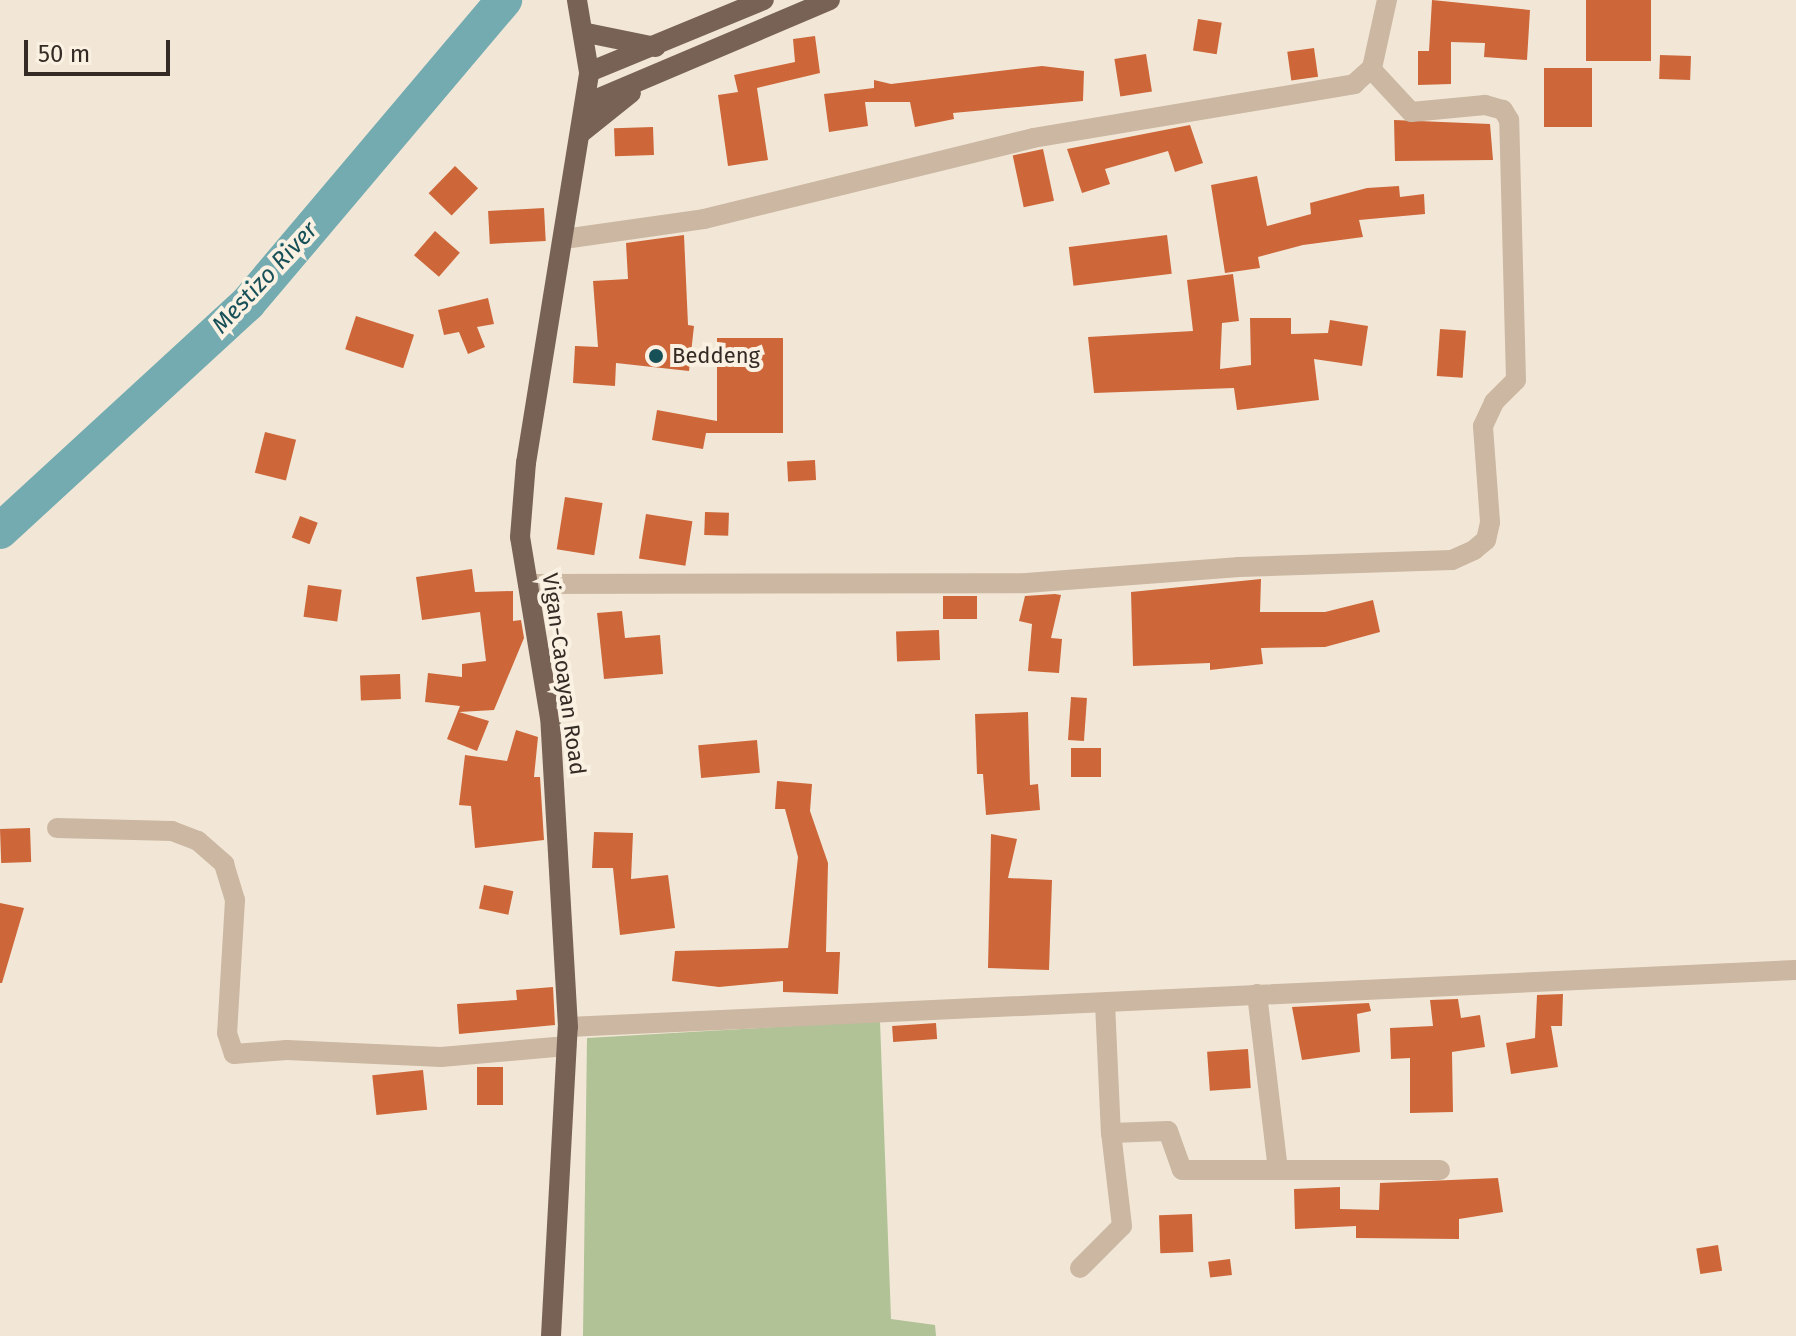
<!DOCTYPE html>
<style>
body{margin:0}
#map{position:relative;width:1796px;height:1336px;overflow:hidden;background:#f2e7d6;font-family:"Fira Sans",sans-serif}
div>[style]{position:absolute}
.green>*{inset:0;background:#b0c296}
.river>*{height:36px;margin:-18px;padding:0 18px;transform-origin:18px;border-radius:18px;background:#74abb1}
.building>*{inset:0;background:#cd6639;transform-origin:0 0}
.minor>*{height:20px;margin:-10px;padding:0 10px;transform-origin:10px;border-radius:10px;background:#cbb7a2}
.major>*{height:20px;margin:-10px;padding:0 10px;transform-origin:10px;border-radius:10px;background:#786255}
.dots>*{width:22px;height:22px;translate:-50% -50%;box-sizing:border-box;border:4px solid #faf1e2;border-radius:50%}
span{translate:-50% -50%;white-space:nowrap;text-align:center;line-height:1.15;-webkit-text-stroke:8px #faf1e2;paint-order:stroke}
.poi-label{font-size:22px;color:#352b25}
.left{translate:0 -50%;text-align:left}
.street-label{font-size:22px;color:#352b25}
.water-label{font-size:24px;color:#185058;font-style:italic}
.scale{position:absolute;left:24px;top:40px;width:146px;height:36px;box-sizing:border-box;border:4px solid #352b25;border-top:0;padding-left:10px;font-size:24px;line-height:28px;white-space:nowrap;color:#352b25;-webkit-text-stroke:6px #faf1e2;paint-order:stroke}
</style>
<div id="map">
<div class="green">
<i style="clip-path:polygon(880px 1021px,891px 1319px,935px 1325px,936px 1336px,583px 1336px,587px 1038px)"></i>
</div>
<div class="river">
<i style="left:0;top:531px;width:337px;rotate:-42.6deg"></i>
<i style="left:248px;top:303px;width:397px;rotate:-49.8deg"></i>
</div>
<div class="building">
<i style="clip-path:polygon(1432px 0,1530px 10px,1527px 60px,1484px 57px,1485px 43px,1451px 42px,1451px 84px,1418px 85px,1418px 51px,1429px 51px)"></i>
<i style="left:1586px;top:0;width:65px;height:61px"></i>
<i style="left:1198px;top:19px;width:24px;height:32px;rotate:9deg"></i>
<i style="clip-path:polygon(815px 36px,820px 73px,757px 88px,768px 160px,728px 166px,718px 95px,738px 92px,734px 75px,795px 62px,793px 39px)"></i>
<i style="left:1314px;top:48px;width:29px;height:27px;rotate:82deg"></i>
<i style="left:1146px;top:54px;width:38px;height:32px;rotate:81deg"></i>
<i style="left:1660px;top:55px;width:31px;height:24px;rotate:2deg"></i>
<i style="clip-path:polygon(1042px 66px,1084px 71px,1083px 101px,953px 113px,954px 119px,915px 127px,910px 102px,865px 102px,868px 126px,829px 132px,824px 94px,874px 88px,874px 80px,891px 84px)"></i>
<i style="left:1544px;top:68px;width:48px;height:59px"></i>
<i style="clip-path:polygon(1394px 120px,1490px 124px,1493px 160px,1395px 161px)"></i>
<i style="clip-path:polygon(1190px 125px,1203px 163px,1175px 172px,1168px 151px,1105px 169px,1110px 184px,1082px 193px,1067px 149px)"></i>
<i style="left:653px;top:127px;width:28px;height:39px;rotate:88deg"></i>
<i style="left:1043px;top:149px;width:53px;height:31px;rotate:78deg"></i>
<i style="left:455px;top:166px;width:32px;height:38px;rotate:44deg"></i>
<i style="clip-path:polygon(1257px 176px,1267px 226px,1311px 214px,1310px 203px,1367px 188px,1399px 186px,1400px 197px,1424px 194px,1425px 214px,1359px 220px,1363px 237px,1303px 245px,1258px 257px,1260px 268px,1225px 273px,1211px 185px)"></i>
<i style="left:544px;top:208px;width:33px;height:56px;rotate:87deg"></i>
<i style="left:435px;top:231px;width:33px;height:32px;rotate:41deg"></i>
<i style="clip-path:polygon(684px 235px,688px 325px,694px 326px,689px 371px,616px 363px,615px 386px,573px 383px,575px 346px,598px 347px,593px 281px,628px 279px,626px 243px)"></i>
<i style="left:1167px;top:235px;width:39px;height:99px;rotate:83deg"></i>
<i style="clip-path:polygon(1233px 274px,1239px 321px,1222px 323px,1220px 369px,1251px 365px,1250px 318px,1291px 318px,1291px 334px,1328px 333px,1330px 320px,1368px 326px,1362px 366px,1314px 359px,1319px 400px,1237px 410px,1234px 388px,1094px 393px,1088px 337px,1193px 331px,1187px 280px)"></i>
<i style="clip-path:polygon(488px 298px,494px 324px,477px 327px,485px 347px,468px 354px,459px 332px,444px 335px,438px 310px)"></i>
<i style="left:356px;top:316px;width:61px;height:35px;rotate:18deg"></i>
<i style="left:1440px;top:329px;width:26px;height:47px;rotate:4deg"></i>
<i style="clip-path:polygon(717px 338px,783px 338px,783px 433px,706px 433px,703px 449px,652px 440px,657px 410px,717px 421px)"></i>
<i style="left:265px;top:432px;width:32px;height:42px;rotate:14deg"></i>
<i style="left:815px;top:460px;width:20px;height:28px;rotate:87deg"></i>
<i style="left:565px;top:497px;width:38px;height:53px;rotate:9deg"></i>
<i style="left:705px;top:512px;width:24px;height:23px;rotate:2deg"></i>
<i style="left:646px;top:514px;width:47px;height:45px;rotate:9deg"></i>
<i style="left:300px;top:516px;width:19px;height:23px;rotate:21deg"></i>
<i style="clip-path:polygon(472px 569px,475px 592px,513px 591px,513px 621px,521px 620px,524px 638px,494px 710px,459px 712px,489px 721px,477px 751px,447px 739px,460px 706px,425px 702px,428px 673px,462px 677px,462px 664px,486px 661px,480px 612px,422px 620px,416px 577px)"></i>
<i style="clip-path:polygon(1261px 579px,1260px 612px,1325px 612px,1373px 600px,1380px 632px,1325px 647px,1261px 648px,1263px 664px,1210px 670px,1210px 663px,1133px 666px,1131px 592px)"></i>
<i style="left:308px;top:585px;width:34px;height:32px;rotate:8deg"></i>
<i style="clip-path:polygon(1055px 594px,1061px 595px,1051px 638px,1062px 639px,1059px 673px,1028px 671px,1032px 624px,1019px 621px,1025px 596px)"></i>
<i style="left:943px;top:596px;width:34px;height:23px"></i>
<i style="clip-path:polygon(622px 611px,625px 638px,660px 635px,663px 674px,604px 679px,597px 613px)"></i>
<i style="left:939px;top:630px;width:30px;height:43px;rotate:88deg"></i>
<i style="left:400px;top:674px;width:25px;height:40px;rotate:88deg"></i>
<i style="left:1071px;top:697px;width:16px;height:43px;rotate:4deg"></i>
<i style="clip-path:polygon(1028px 712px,1030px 785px,1038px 784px,1040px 810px,986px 815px,983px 774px,977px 774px,975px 714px)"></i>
<i style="clip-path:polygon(516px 730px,538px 737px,534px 777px,540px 777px,544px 840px,475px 848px,471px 806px,459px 805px,465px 755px,507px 761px)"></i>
<i style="left:757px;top:740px;width:33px;height:59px;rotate:85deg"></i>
<i style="left:1071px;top:748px;width:30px;height:29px"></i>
<i style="clip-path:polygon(777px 781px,812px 784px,810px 811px,828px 863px,826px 952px,840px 952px,838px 994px,783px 992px,783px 981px,719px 987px,672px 981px,675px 951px,788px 948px,798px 857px,785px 809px,775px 809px)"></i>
<i style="left:30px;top:828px;width:34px;height:30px;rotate:88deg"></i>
<i style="clip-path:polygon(594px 832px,633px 833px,631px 879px,668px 875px,675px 928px,620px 935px,613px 868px,592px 868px)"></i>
<i style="clip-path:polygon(991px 834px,1017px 839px,1008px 878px,1052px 880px,1049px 970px,988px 968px)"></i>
<i style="left:484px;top:885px;width:30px;height:24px;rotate:12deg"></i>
<i style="clip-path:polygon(0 903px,24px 908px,2px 983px,0 983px)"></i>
<i style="clip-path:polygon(553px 987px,555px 1025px,459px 1034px,457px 1004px,517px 1000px,516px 990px)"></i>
<i style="clip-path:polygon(1563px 994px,1562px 1026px,1551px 1026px,1558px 1067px,1511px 1074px,1506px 1043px,1535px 1038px,1537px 995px)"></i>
<i style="clip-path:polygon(1458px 999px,1461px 1018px,1480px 1015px,1485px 1047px,1452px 1052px,1453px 1112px,1410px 1113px,1410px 1058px,1391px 1059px,1390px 1028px,1433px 1026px,1430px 1000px)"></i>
<i style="clip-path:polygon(1369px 1003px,1371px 1011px,1357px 1014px,1360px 1052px,1302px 1060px,1292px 1007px)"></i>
<i style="left:936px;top:1023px;width:16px;height:44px;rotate:86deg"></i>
<i style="left:1248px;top:1049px;width:39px;height:41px;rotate:86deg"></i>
<i style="left:477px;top:1067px;width:26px;height:38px"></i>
<i style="left:423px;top:1070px;width:40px;height:51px;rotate:84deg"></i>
<i style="clip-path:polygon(1498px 1178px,1503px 1212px,1459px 1219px,1459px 1239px,1356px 1238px,1356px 1226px,1295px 1229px,1294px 1189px,1340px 1187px,1340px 1209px,1379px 1210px,1380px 1183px)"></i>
<i style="left:1192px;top:1214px;width:38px;height:33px;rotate:88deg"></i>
<i style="left:1718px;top:1245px;width:26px;height:22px;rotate:81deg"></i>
<i style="left:1230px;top:1259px;width:16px;height:22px;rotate:83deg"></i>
</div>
<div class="minor">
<i style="left:564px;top:239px;width:141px;rotate:-8.1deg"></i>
<i style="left:704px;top:219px;width:339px;rotate:-13.8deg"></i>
<i style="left:1033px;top:138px;width:326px;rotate:-9.5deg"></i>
<i style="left:1354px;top:84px;width:24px;rotate:-42deg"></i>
<i style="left:1372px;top:68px;width:70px;rotate:-77.6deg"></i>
<i style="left:528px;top:584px;width:498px;rotate:-0.1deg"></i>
<i style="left:1026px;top:583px;width:214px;rotate:-4.3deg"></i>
<i style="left:1239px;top:567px;width:213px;rotate:-1.9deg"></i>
<i style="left:1452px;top:560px;width:24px;rotate:-24deg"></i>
<i style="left:1474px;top:550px;width:16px;rotate:-40deg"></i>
<i style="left:1486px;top:540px;width:18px;rotate:-77deg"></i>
<i style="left:1490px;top:522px;width:96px;rotate:-94.2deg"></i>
<i style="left:1483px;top:426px;width:26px;rotate:-65deg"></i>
<i style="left:1494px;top:402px;width:31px;rotate:-45deg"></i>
<i style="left:1516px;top:380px;width:260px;rotate:-91.5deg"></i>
<i style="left:1509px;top:120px;width:12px;rotate:-121deg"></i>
<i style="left:1503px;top:110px;width:19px;rotate:-164deg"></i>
<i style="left:1485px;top:105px;width:74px;rotate:174.6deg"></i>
<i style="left:1411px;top:112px;width:59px;rotate:-132.9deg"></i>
<i style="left:57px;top:828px;width:115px;rotate:1.5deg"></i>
<i style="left:172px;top:831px;width:28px;rotate:21deg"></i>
<i style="left:198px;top:841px;width:35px;rotate:41deg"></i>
<i style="left:224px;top:864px;width:38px;rotate:73deg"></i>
<i style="left:235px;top:900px;width:133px;rotate:93.4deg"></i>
<i style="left:227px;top:1033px;width:22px;rotate:72deg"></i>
<i style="left:234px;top:1054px;width:53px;rotate:-4.3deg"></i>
<i style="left:287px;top:1050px;width:154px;rotate:2.6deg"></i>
<i style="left:441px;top:1057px;width:126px;rotate:-5deg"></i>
<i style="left:1257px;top:994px;width:176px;rotate:83.2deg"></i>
<i style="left:1105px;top:1003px;width:130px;rotate:87.4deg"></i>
<i style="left:1111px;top:1133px;width:57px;rotate:-2deg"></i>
<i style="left:1168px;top:1131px;width:41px;rotate:70.3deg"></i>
<i style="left:1182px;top:1170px;width:258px"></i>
<i style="left:568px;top:1027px;width:1229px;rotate:-2.66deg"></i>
<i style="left:1080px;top:1268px;width:59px;rotate:-45deg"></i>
<i style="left:1122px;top:1226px;width:94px;rotate:-96.7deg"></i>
</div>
<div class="major">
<i style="left:587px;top:33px;width:70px;rotate:11.5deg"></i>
<i style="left:589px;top:72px;width:189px;rotate:-22.4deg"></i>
<i style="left:585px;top:104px;width:266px;rotate:-23deg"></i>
<i style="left:581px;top:133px;width:64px;rotate:-38.7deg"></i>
<i style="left:551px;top:1336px;width:309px;rotate:-86.9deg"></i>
<i style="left:568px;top:1027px;width:310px;rotate:-93.3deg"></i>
<i style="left:550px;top:718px;width:183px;rotate:-99.4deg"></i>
<i style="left:520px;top:537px;width:74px;rotate:-85.4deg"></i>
<i style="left:526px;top:463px;width:396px;rotate:-80.8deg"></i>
<i style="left:589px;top:72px;width:73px;rotate:-99.5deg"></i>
</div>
<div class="dots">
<i style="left:656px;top:356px;background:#185058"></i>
</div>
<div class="poi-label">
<span class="left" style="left:672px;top:356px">Beddeng</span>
</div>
<div class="street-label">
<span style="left:564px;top:674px;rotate:82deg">Vigan-Caoayan Road</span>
</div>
<div class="water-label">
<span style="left:265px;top:278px;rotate:-47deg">Mestizo River</span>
</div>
<div class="scale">50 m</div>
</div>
